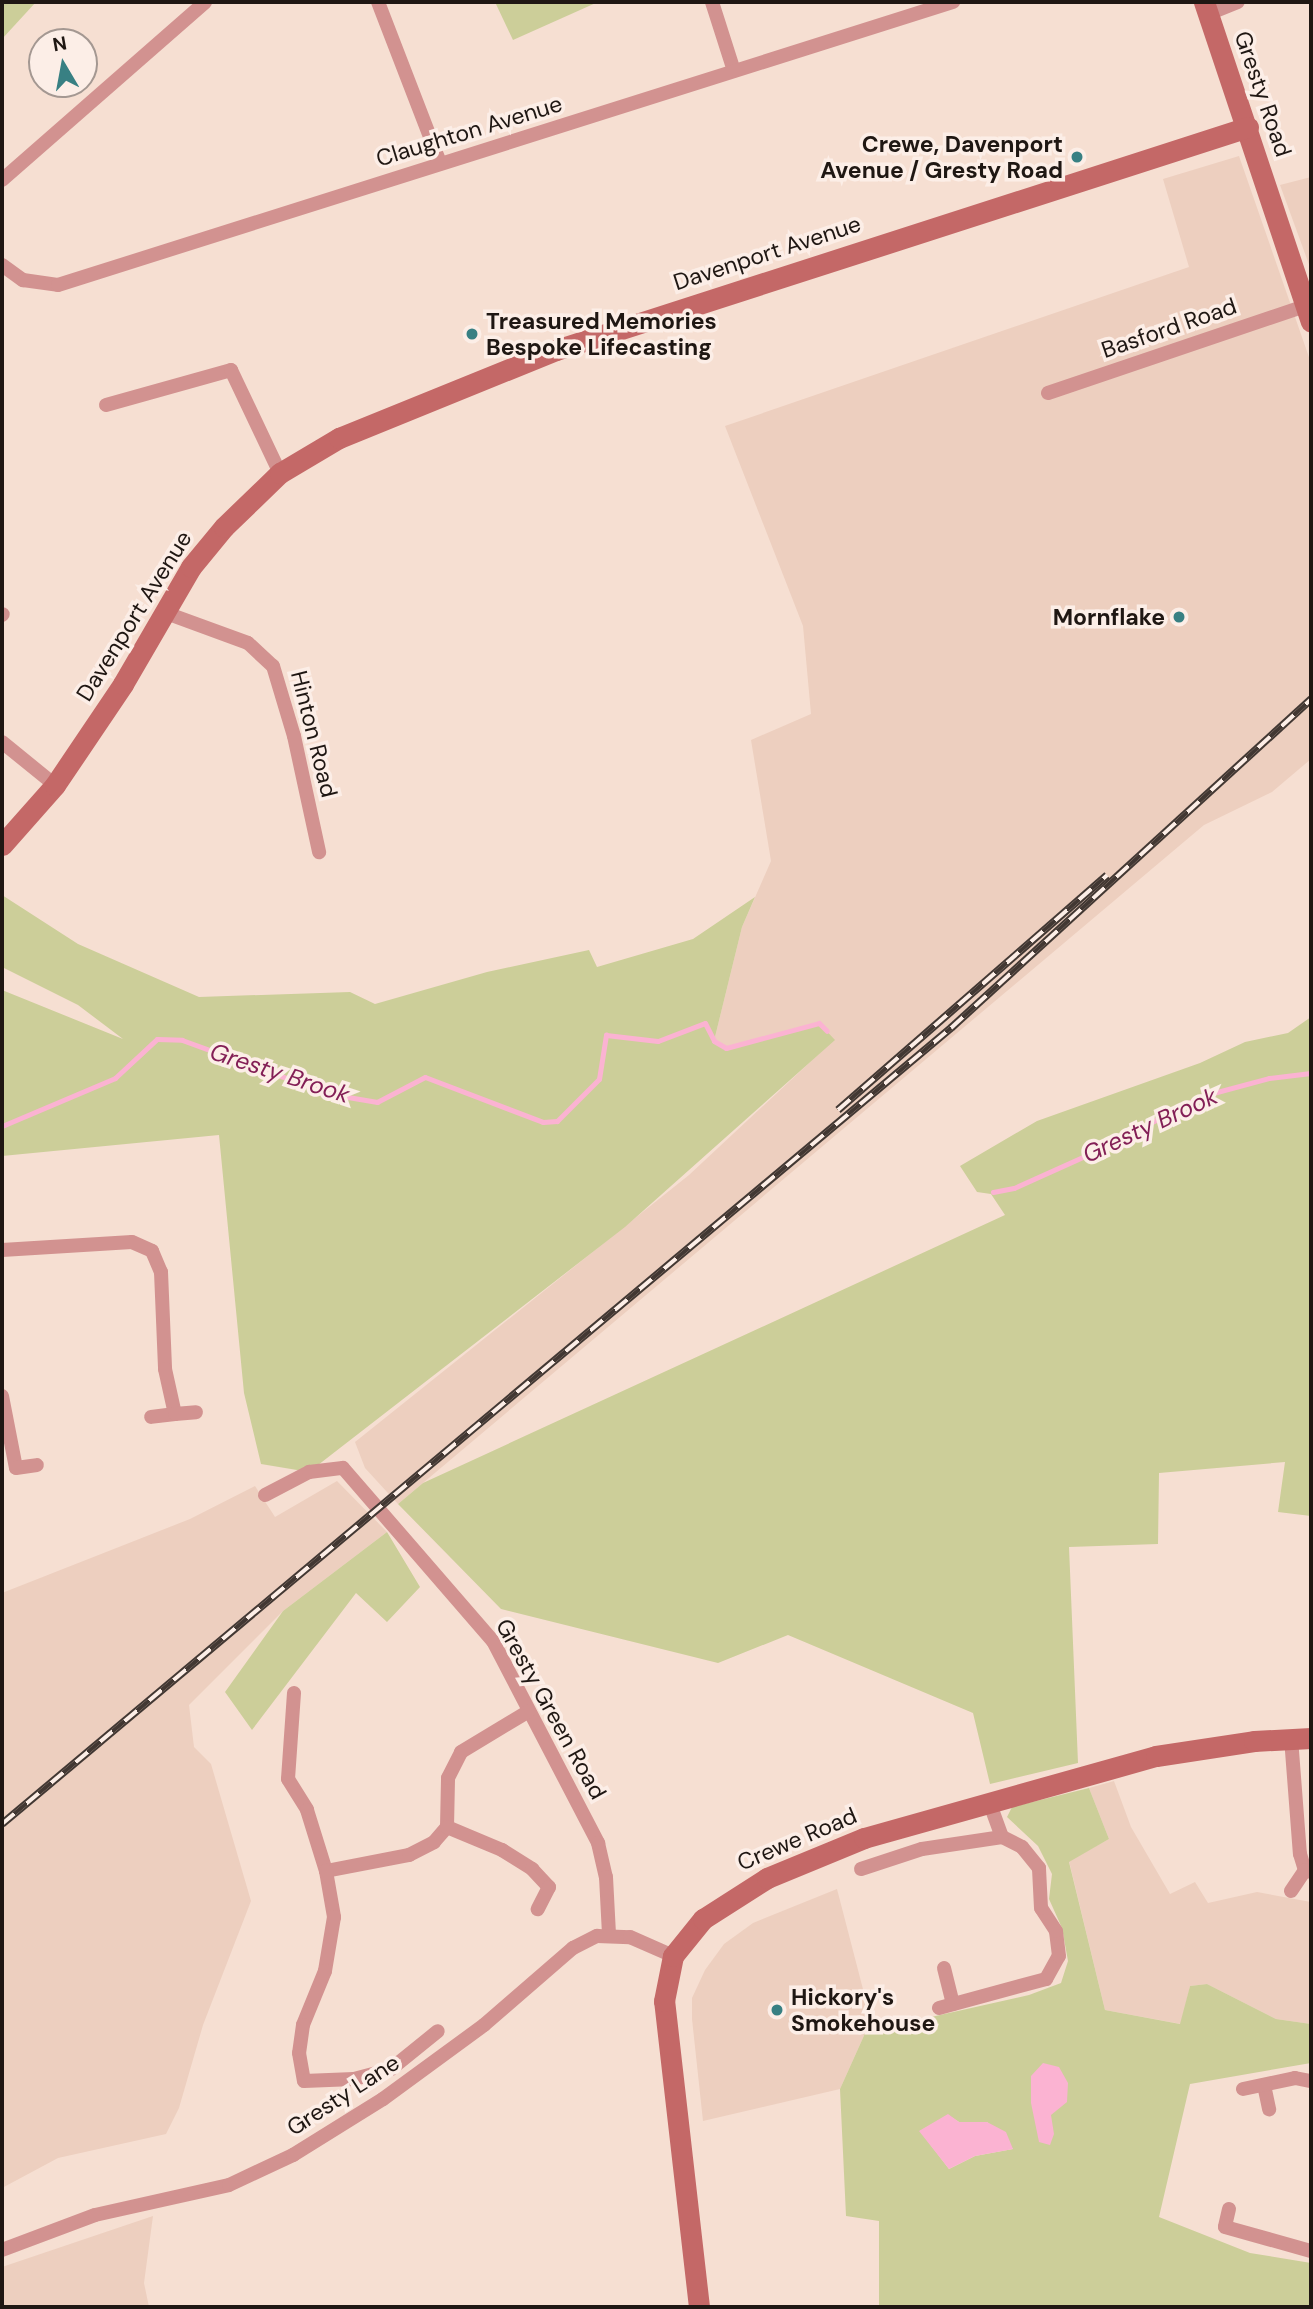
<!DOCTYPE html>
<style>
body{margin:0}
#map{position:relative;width:1313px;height:2309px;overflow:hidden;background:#f6dfd2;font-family:"DM Sans",sans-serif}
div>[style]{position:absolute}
.built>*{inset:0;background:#edcfbf}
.green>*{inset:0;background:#ccce99}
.water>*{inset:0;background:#fbb3d2}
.stream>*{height:5px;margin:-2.5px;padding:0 2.5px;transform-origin:2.5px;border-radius:2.5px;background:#fbb3d2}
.street>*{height:14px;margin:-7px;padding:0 7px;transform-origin:7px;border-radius:7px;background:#d29290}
.secondary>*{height:21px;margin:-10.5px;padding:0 10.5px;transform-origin:10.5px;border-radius:10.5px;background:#c46867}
.rail>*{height:8px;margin-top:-4px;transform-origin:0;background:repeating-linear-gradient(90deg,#fceee7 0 16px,#423833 0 32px);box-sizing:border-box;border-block:2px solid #423833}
.dots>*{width:19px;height:19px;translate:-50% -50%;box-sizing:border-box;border:4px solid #fceee7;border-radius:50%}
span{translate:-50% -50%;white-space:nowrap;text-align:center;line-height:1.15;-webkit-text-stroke:7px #fceee7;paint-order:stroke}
.street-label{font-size:23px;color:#1f1713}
.poi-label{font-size:23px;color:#1f1713;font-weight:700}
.right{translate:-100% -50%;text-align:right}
.left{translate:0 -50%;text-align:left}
.water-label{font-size:24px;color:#831f56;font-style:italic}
.frame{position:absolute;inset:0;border:4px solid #1f1713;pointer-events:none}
.north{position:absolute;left:28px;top:28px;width:70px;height:70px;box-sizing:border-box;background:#fceee7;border:2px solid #a49892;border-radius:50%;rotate:350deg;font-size:19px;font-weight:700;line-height:28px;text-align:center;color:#1f1713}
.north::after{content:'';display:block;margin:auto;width:24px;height:32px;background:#388083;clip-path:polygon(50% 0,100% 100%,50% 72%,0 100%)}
</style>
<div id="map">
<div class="built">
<i style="clip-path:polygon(1239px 156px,1311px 363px,1311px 759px,1272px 792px,1204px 825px,398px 1504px,365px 1468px,355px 1442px,689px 1175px,821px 1052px,819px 1023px,726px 1048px,714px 1041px,742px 927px,771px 861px,751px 740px,811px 714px,803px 626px,725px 426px,1189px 267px,1163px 179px)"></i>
<i style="clip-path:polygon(1311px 177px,1311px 270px,1280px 185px)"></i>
<i style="clip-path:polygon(337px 1481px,387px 1532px,283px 1611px,189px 1705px,194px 1747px,211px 1764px,251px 1901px,203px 2025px,179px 2108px,166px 2134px,58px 2158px,2px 2188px,2px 1593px,190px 1519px,255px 1486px,275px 1517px)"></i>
<i style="clip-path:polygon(1114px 1781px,1131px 1827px,1170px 1894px,1195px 1882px,1208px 1903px,1257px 1892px,1311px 1902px,1311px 2024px,1276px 2019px,1207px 1984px,1190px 1986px,1181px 2024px,1105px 2010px,1069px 1861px,1109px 1839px,1089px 1788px)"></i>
<i style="clip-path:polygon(837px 1889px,871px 2020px,840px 2089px,703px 2121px,692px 2019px,692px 1998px,705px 1970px,724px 1944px,753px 1923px)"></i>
<i style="clip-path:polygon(153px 2216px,144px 2283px,149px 2307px,2px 2307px,2px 2267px)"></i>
</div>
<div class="green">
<i style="clip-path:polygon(2px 2px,36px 2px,2px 39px)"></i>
<i style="clip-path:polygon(495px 2px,598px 2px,513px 40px)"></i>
<i style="clip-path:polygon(2px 895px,78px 944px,199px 997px,350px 992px,375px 1004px,487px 972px,589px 950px,597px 967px,693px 939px,755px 897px,742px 927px,714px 1041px,726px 1048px,819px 1023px,835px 1040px,625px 1227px,309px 1472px,261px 1464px,244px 1393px,219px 1135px,2px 1156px,2px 990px,123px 1039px,78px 1005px,2px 967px)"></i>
<i style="clip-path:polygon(1311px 1017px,1311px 1516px,1278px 1512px,1285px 1462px,1159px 1473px,1158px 1544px,1069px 1547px,1078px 1763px,990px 1784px,973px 1713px,788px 1635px,718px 1663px,501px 1609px,398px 1504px,423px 1483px,1005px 1215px,991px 1194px,977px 1192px,960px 1166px,1037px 1121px,1200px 1063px,1245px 1042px,1288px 1033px)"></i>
<i style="clip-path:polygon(387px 1532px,420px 1587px,387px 1622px,356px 1593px,252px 1730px,225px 1692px,283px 1611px)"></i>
<i style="clip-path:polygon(evenodd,1089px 1788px,1109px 1839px,1069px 1862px,1105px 2010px,1180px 2024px,1190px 1986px,1207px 1984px,1276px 2019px,1311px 2024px,1311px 2063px,1190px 2084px,1159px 2217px,1250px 2253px,1311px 2263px,1311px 2307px,879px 2307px,879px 2221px,846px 2216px,840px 2089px,871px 2020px,891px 2026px,1029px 1995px,1061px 1983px,1068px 1961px,1062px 1928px,1049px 1899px,1052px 1874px,1038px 1846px,1007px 1817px,1012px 1807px,1089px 1788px,948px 2115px,959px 2122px,987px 2122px,1013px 2149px,975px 2156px,949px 2169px,920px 2131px,948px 2115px)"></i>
</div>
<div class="water">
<i style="clip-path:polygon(1043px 2063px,1059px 2067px,1068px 2083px,1067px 2102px,1051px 2115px,1054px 2134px,1050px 2145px,1039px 2142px,1031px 2103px,1031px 2076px)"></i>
<i style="clip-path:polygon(948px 2114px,959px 2122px,987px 2122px,1006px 2132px,1013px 2149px,975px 2156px,949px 2169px,919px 2131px)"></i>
</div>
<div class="stream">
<i style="left:2px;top:1126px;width:123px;rotate:-23deg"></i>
<i style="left:115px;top:1078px;width:57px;rotate:-42.9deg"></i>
<i style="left:157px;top:1039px;width:25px;rotate:2deg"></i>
<i style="left:182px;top:1040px;width:158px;rotate:20deg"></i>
<i style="left:330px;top:1094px;width:48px;rotate:9.7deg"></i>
<i style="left:377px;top:1102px;width:54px;rotate:-27.5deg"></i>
<i style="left:425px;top:1077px;width:126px;rotate:20.9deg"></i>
<i style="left:543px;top:1122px;width:14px;rotate:-4deg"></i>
<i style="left:557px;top:1121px;width:59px;rotate:-45deg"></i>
<i style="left:599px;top:1079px;width:45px;rotate:-81deg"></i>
<i style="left:606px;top:1035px;width:52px;rotate:6.6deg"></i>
<i style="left:658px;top:1041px;width:50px;rotate:-21deg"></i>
<i style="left:705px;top:1023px;width:20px;rotate:63deg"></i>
<i style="left:714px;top:1041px;width:14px;rotate:30deg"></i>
<i style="left:726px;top:1048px;width:96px;rotate:-15deg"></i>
<i style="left:819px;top:1023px;width:11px;rotate:45deg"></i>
<i style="left:993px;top:1192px;width:21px;rotate:-11deg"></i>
<i style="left:1014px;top:1188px;width:90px;rotate:-24.3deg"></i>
<i style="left:1096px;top:1151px;width:119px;rotate:-27.4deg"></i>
<i style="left:1202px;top:1096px;width:69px;rotate:-15deg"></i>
<i style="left:1269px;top:1078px;width:42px;rotate:-6.8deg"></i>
</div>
<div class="street">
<i style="left:378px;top:2px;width:173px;rotate:68.9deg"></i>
<i style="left:712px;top:2px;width:72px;rotate:72.3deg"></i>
<i style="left:1208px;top:14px;width:32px;rotate:-22deg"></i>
<i style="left:2px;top:180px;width:270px;rotate:-41.2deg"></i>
<i style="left:2px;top:265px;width:26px;rotate:36deg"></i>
<i style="left:23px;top:280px;width:35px;rotate:8deg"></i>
<i style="left:58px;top:285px;width:939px;rotate:-17.55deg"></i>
<i style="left:1048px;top:393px;width:271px;rotate:-18.7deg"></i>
<i style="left:106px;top:405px;width:130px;rotate:-15.6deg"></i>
<i style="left:231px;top:370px;width:114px;rotate:64.6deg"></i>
<i style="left:166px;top:613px;width:87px;rotate:20.1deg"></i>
<i style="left:248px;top:643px;width:34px;rotate:43deg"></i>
<i style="left:273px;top:666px;width:73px;rotate:73.3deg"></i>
<i style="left:294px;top:736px;width:119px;rotate:77.8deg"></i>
<i style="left:2px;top:615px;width:1px;rotate:-45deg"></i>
<i style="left:2px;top:742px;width:68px;rotate:39.1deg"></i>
<i style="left:2px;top:1250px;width:130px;rotate:-3.5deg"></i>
<i style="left:132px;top:1242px;width:22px;rotate:24deg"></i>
<i style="left:152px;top:1251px;width:23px;rotate:67deg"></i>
<i style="left:161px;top:1272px;width:97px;rotate:87.6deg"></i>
<i style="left:165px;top:1369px;width:46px;rotate:77.5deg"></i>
<i style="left:175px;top:1414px;width:24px;rotate:173deg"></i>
<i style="left:2px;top:1396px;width:73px;rotate:79deg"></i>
<i style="left:16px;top:1468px;width:21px;rotate:-8deg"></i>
<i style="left:175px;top:1414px;width:21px;rotate:-5deg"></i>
<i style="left:265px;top:1495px;width:50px;rotate:-27.6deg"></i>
<i style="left:309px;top:1472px;width:34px;rotate:-7deg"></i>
<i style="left:343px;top:1468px;width:229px;rotate:49.1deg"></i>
<i style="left:493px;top:1641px;width:228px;rotate:62.5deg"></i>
<i style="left:598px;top:1843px;width:35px;rotate:77deg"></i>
<i style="left:606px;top:1877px;width:57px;rotate:87deg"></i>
<i style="left:294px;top:1693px;width:86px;rotate:94deg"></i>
<i style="left:288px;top:1779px;width:36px;rotate:58deg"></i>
<i style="left:307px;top:1810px;width:64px;rotate:72.7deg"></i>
<i style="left:326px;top:1871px;width:85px;rotate:-10.9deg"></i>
<i style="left:409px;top:1855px;width:28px;rotate:-27deg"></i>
<i style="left:434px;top:1842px;width:20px;rotate:-49deg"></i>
<i style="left:447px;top:1827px;width:49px;rotate:-88.8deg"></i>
<i style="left:448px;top:1778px;width:29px;rotate:-63deg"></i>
<i style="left:461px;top:1752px;width:79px;rotate:-31.1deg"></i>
<i style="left:1291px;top:1738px;width:116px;rotate:85.6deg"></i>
<i style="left:1300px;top:1854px;width:17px;rotate:73deg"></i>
<i style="left:1305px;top:1870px;width:6px;rotate:18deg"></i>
<i style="left:447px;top:1827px;width:60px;rotate:22.7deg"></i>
<i style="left:502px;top:1850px;width:36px;rotate:32deg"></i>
<i style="left:532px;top:1869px;width:25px;rotate:47deg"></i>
<i style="left:549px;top:1887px;width:25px;rotate:117deg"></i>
<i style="left:861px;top:1869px;width:64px;rotate:-18.2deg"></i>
<i style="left:922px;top:1849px;width:81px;rotate:-8.5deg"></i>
<i style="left:326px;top:1871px;width:47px;rotate:80.1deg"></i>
<i style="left:334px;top:1917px;width:55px;rotate:99.5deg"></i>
<i style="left:325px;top:1971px;width:58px;rotate:112.2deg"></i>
<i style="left:303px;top:2025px;width:28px;rotate:98deg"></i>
<i style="left:299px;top:2053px;width:28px;rotate:80deg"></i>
<i style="left:304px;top:2081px;width:50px;rotate:-2.3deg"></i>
<i style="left:354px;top:2079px;width:38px;rotate:-15deg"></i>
<i style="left:391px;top:2069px;width:60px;rotate:-39deg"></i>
<i style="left:1291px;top:1891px;width:25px;rotate:-56deg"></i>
<i style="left:944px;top:1968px;width:37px;rotate:76deg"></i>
<i style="left:939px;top:2008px;width:111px;rotate:-15.2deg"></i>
<i style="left:1046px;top:1979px;width:26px;rotate:-61deg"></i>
<i style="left:1059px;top:1956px;width:25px;rotate:-97deg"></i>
<i style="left:1056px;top:1931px;width:27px;rotate:-123deg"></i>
<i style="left:1041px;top:1908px;width:40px;rotate:-92.9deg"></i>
<i style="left:1039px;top:1868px;width:27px;rotate:-129deg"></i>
<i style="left:1022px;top:1847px;width:22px;rotate:-153deg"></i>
<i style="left:1002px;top:1837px;width:37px;rotate:-110deg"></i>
<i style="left:1264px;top:2085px;width:25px;rotate:78deg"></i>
<i style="left:1243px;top:2089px;width:53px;rotate:-11.9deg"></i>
<i style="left:1295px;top:2078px;width:16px;rotate:11deg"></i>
<i style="left:1229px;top:2209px;width:18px;rotate:103deg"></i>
<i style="left:1225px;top:2227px;width:89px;rotate:15.6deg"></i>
<i style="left:2px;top:2250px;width:99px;rotate:-20.6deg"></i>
<i style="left:95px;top:2215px;width:137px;rotate:-12.6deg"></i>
<i style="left:229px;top:2185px;width:71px;rotate:-25.1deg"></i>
<i style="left:293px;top:2155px;width:106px;rotate:-31.9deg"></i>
<i style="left:383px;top:2099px;width:125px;rotate:-36.2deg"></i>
<i style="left:484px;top:2025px;width:118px;rotate:-40.9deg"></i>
<i style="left:573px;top:1948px;width:27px;rotate:-27deg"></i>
<i style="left:597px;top:1936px;width:33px;rotate:2deg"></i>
<i style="left:630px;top:1937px;width:47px;rotate:23.8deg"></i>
</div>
<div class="secondary">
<i style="left:1204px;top:2px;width:337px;rotate:71.5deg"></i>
<i style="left:2px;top:845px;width:80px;rotate:-48.5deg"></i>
<i style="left:55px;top:785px;width:122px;rotate:-56deg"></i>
<i style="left:123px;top:684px;width:135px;rotate:-59.8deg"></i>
<i style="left:191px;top:567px;width:52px;rotate:-50.5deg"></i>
<i style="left:224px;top:527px;width:78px;rotate:-44deg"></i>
<i style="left:280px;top:473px;width:69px;rotate:-30.7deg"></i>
<i style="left:339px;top:438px;width:234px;rotate:-22.1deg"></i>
<i style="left:556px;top:350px;width:727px;rotate:-17.86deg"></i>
<i style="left:699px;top:2307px;width:308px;rotate:-96.5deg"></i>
<i style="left:664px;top:2001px;width:46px;rotate:-78.7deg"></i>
<i style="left:673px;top:1956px;width:48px;rotate:-51deg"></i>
<i style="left:703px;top:1919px;width:76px;rotate:-32.6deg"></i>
<i style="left:767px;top:1878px;width:105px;rotate:-22.4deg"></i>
<i style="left:864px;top:1838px;width:303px;rotate:-15.7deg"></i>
<i style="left:1156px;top:1756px;width:99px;rotate:-8.7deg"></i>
<i style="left:1254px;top:1741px;width:57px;rotate:-3deg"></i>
</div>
<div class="rail">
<i style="left:838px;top:1110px;width:357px;rotate:-41.1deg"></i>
<i style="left:2px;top:1824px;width:1239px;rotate:-39.99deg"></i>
<i style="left:951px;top:1028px;width:488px;rotate:-42.4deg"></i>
</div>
<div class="dots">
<i style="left:1077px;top:157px;background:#388083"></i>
<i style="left:472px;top:334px;background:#388083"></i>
<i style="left:1179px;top:617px;background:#388083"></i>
<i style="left:777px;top:2010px;background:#388083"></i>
</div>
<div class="street-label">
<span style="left:1263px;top:94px;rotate:71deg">Gresty Road</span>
<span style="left:469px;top:131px;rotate:-17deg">Claughton Avenue</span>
<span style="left:767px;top:253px;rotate:-18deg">Davenport Avenue</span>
<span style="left:1169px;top:328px;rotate:-19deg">Basford Road</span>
<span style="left:134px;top:616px;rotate:-58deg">Davenport Avenue</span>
<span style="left:314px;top:734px;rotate:76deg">Hinton Road</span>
<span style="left:551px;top:1709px;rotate:61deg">Gresty Green Road</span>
<span style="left:797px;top:1839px;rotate:-23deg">Crewe Road</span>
<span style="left:343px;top:2095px;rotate:-33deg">Gresty Lane</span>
</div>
<div class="poi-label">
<span class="right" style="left:1063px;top:157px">Crewe, Davenport<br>Avenue / Gresty Road</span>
<span class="left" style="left:486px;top:334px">Treasured Memories<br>Bespoke Lifecasting</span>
<span class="right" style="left:1165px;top:617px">Mornflake</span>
<span class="left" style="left:791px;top:2010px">Hickory's<br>Smokehouse</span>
</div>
<div class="water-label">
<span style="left:280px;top:1073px;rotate:18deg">Gresty Brook</span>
<span style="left:1150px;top:1125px;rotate:-25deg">Gresty Brook</span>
</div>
<div class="frame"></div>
<div class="north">N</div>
</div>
